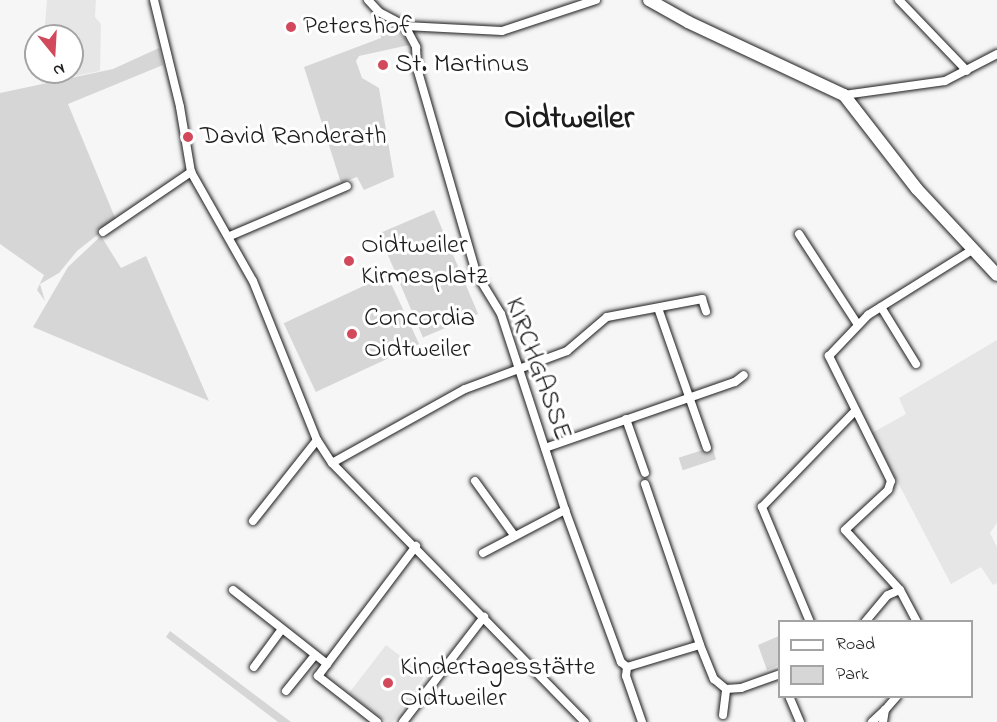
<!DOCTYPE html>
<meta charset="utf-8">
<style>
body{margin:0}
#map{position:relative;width:997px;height:722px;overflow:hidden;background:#f6f6f6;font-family:"Indie Flower",sans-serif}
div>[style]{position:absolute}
.built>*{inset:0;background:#e6e6e6}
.green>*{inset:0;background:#d6d6d6;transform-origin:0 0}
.roads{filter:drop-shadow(0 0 2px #1c1c1c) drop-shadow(0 0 2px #1c1c1c)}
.street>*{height:8px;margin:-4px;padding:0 4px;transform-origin:4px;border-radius:4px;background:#fff}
.secondary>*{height:12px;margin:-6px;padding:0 6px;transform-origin:6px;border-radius:6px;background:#fff}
.dots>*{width:16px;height:16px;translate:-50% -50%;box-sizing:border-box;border:3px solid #fff;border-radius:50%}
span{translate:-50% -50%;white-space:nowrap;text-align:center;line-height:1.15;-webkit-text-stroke:6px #fff;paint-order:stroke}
.poi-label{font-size:27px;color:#1c1c1c}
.left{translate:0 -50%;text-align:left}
.street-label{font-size:27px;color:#1c1c1c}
.district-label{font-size:33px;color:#1c1c1c;font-weight:700}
.legend{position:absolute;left:778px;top:620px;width:195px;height:78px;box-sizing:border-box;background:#fff;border:2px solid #a4a4a4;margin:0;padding:8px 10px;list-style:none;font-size:18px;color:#1c1c1c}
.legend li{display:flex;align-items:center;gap:12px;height:30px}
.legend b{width:30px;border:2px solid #a4a4a4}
.north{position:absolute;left:24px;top:24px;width:60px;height:60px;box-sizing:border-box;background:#fff;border:2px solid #a4a4a4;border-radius:50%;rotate:162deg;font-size:16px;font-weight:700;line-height:24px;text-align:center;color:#1c1c1c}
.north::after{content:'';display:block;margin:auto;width:21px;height:27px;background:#d1495b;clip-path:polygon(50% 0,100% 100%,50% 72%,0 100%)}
</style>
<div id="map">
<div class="built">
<i style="clip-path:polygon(47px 0,96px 0,95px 17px,101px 24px,100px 71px,41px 83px,42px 72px,72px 72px,72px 36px,44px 36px)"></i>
<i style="clip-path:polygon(997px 340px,997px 523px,990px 533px,997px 547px,997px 583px,993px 585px,981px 567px,951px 584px,872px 433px,906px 414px,899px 398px)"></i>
<i style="clip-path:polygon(386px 645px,425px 675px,393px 722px,386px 722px,349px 693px)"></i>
</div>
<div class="green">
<i style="clip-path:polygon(378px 15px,400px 30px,409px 45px,359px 56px,356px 61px,362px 78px,379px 88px,394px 177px,364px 190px,357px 177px,341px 183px,304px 67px,381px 38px)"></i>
<i style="clip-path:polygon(159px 48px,163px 65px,68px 104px,116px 220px,77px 251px,59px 273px,40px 284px,45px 301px,37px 290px,44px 275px,0 244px,0 93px,113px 69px)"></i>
<i style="left:434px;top:210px;width:113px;height:60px;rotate:67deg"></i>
<i style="clip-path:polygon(101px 236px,121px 268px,146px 256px,209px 401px,33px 327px,68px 267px)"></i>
<i style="left:387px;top:275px;width:76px;height:114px;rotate:65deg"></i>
<i style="left:712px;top:447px;width:13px;height:35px;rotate:72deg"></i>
<i style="clip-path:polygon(170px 631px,174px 634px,291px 722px,278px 722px,166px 637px)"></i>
<i style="clip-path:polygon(779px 636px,779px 665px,767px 670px,758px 645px)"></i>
</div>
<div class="roads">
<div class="street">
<i style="left:154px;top:0;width:110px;rotate:76.3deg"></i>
<i style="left:180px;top:107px;width:66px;rotate:80.4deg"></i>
<i style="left:191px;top:172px;width:125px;rotate:60.4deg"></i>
<i style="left:253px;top:281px;width:171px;rotate:68.1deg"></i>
<i style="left:317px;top:440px;width:27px;rotate:57deg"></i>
<i style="left:332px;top:463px;width:362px;rotate:45.7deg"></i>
<i style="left:368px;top:0;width:16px;rotate:47deg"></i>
<i style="left:379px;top:12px;width:30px;rotate:28deg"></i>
<i style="left:405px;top:26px;width:97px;rotate:3deg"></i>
<i style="left:502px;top:31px;width:99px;rotate:-18.3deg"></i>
<i style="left:899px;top:0;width:98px;rotate:46.2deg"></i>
<i style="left:405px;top:26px;width:24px;rotate:62deg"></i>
<i style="left:416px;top:47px;width:21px;rotate:87deg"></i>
<i style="left:417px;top:68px;width:213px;rotate:73.9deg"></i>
<i style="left:476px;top:273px;width:48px;rotate:58.6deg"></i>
<i style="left:501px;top:314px;width:206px;rotate:71.9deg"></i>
<i style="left:565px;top:510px;width:162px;rotate:69.8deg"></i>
<i style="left:621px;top:662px;width:8px;rotate:40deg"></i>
<i style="left:844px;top:95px;width:102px;rotate:-7.9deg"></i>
<i style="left:945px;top:81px;width:59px;rotate:-27.4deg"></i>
<i style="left:103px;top:232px;width:107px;rotate:-34.3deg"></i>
<i style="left:799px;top:234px;width:108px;rotate:57deg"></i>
<i style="left:230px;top:236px;width:127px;rotate:-23.1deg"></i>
<i style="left:881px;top:307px;width:67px;rotate:58.4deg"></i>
<i style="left:658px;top:308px;width:148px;rotate:70.7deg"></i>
<i style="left:626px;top:419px;width:57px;rotate:70.6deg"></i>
<i style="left:545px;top:448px;width:201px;rotate:-19.2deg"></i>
<i style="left:735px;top:382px;width:11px;rotate:-38deg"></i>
<i style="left:332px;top:463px;width:152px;rotate:-29.1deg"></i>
<i style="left:465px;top:389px;width:109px;rotate:-20.4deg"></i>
<i style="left:567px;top:351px;width:52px;rotate:-40.4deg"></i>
<i style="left:607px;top:317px;width:97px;rotate:-10.7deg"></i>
<i style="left:702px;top:299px;width:13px;rotate:72deg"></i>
<i style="left:475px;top:481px;width:67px;rotate:54.2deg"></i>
<i style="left:645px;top:484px;width:170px;rotate:71.1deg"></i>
<i style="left:253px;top:521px;width:103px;rotate:-51.7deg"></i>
<i style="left:483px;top:553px;width:93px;rotate:-27.7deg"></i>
<i style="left:233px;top:590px;width:120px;rotate:38.2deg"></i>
<i style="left:810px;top:622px;width:125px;rotate:-112.7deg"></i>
<i style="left:762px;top:507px;width:134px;rotate:-45.9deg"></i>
<i style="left:865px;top:622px;width:35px;rotate:-50deg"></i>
<i style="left:888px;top:595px;width:13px;rotate:-23deg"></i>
<i style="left:917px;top:622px;width:36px;rotate:-118deg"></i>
<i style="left:900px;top:590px;width:81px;rotate:-132.5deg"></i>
<i style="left:845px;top:530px;width:59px;rotate:-42.9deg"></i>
<i style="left:888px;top:490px;width:9px;rotate:-72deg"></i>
<i style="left:891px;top:481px;width:140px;rotate:-116.4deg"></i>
<i style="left:829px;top:356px;width:57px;rotate:-46.4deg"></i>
<i style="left:868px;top:315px;width:123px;rotate:-32deg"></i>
<i style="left:254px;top:667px;width:47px;rotate:-53.6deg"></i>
<i style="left:627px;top:667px;width:76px;rotate:-16.8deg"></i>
<i style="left:700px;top:645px;width:37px;rotate:68deg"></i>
<i style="left:714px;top:679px;width:16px;rotate:40deg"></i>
<i style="left:726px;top:689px;width:15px;rotate:-4deg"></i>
<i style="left:741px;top:688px;width:41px;rotate:-19.7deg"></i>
<i style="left:627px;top:667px;width:9px;rotate:96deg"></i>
<i style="left:626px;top:676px;width:49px;rotate:70.8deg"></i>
<i style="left:286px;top:691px;width:46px;rotate:-51.1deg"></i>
<i style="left:789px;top:696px;width:28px;rotate:67deg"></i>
<i style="left:723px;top:715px;width:26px;rotate:-83deg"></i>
<i style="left:377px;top:722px;width:75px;rotate:-142.1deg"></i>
<i style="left:318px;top:676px;width:163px;rotate:-53deg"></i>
<i style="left:403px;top:722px;width:133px;rotate:-52.4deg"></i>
<i style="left:872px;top:722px;width:18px;rotate:-43deg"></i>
<i style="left:883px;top:722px;width:12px;rotate:-81deg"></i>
<i style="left:885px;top:710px;width:18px;rotate:-49deg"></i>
</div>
<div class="secondary">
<i style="left:649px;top:0;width:45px;rotate:29.4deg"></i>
<i style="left:688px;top:22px;width:172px;rotate:25.1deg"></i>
<i style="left:844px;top:95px;width:119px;rotate:52.2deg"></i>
<i style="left:917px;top:189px;width:117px;rotate:47.1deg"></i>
</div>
</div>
<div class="dots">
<i style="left:291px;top:27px;background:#d1495b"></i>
<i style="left:383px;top:65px;background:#d1495b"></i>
<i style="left:188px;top:137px;background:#d1495b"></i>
<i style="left:349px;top:261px;background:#d1495b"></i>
<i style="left:352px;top:334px;background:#d1495b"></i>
<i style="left:388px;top:683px;background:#d1495b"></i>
</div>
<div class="poi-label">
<span class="left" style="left:303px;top:27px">Petershof</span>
<span class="left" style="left:395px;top:65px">St. Martinus</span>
<span class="left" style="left:200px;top:137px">David Randerath</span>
<span class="left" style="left:361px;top:261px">Oidtweiler<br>Kirmesplatz</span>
<span class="left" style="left:364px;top:334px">Concordia<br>Oidtweiler</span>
<span class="left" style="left:400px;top:683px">Kindertagesstätte<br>Oidtweiler</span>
</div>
<div class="street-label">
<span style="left:538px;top:369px;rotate:70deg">KIRCHGASSE</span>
</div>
<div class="district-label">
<span style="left:569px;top:120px">Oidtweiler</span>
</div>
<ul class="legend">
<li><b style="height:8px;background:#fff"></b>Road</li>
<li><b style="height:16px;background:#d6d6d6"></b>Park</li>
</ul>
<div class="north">N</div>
</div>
